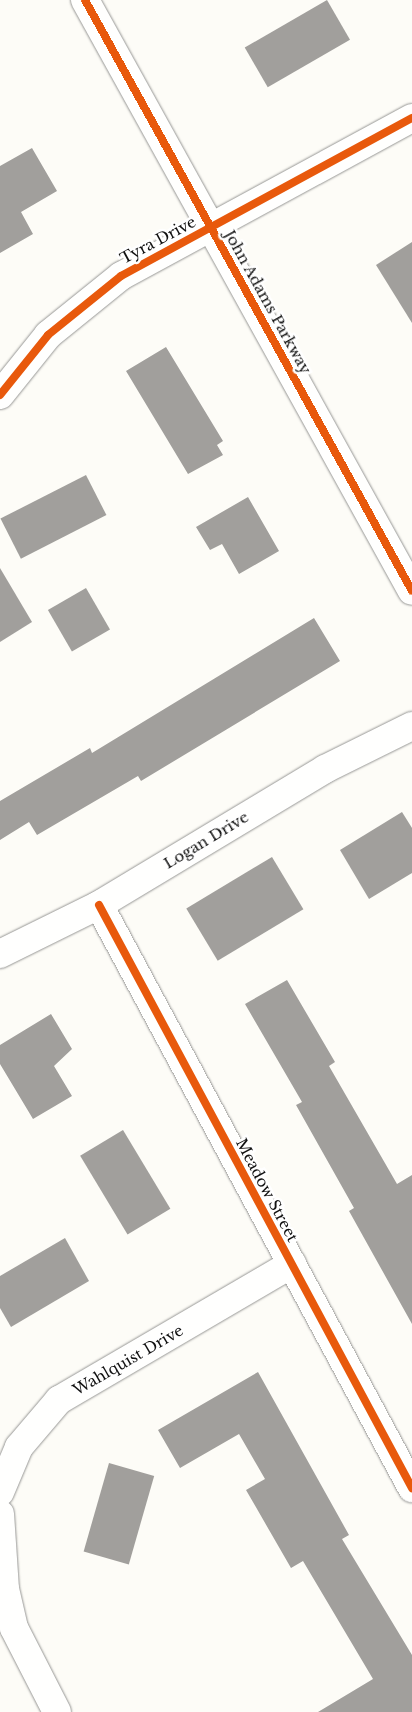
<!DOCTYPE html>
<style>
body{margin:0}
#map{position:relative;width:412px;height:1712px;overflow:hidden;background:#fdfcf7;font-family:"Libre Baskerville",serif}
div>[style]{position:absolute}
.building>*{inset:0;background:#a19f9c;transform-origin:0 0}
.roads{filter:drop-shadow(0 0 1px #979795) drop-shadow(0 0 1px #979795)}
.minor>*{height:28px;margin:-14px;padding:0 14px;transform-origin:14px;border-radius:14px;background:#fffffe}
.tertiary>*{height:28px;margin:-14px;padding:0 14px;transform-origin:14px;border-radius:14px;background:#fffffe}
.cycleway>*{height:8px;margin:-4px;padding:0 4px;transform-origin:4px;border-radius:4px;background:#e8590c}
span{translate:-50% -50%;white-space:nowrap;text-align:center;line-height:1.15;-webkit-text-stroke:5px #fff;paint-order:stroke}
.street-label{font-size:15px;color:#111}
</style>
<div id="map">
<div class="building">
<i style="left:327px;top:0;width:46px;height:95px;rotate:60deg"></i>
<i style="clip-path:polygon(32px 148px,57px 191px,21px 212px,33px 234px,0 253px,0 166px)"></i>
<i style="clip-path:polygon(412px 242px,412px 323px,376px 265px)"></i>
<i style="clip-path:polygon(166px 347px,223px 441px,217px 445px,223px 455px,188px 474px,126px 371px)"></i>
<i style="left:86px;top:475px;width:45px;height:96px;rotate:63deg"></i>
<i style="clip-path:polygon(248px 497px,279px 551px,239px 574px,222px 544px,210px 550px,196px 527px)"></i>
<i style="clip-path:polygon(0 568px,32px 622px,0 642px)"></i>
<i style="left:86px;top:588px;width:48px;height:44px;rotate:60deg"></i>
<i style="clip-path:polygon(314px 618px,340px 661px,141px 781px,138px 776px,37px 835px,29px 822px,0 840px,0 801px,90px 748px,92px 753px)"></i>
<i style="clip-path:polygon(402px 812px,412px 828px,412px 873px,369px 899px,340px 850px)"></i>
<i style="left:272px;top:857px;width:61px;height:100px;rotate:59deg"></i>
<i style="clip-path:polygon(287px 980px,335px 1062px,329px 1066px,397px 1184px,412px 1175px,412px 1324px,349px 1211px,354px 1208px,296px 1105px,302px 1102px,245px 1004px)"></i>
<i style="clip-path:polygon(51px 1014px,72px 1049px,54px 1066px,72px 1096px,33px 1119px,0 1064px,0 1045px)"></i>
<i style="left:123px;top:1130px;width:92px;height:50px;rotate:59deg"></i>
<i style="clip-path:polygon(65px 1238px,89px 1281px,11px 1327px,0 1308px,0 1276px)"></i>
<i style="clip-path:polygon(258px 1372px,349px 1535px,342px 1539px,412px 1655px,412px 1712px,318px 1712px,373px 1679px,303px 1561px,291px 1568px,246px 1490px,265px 1479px,239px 1434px,180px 1468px,158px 1430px)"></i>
<i style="left:109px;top:1463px;width:47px;height:92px;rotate:16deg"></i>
</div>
<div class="roads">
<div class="minor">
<i style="left:0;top:395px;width:77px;rotate:-51.3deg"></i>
<i style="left:48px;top:335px;width:94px;rotate:-38.9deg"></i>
<i style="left:121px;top:276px;width:331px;rotate:-28.5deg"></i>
<i style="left:99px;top:905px;width:662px;rotate:61.77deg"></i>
<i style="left:0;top:954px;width:110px;rotate:-26.3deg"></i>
<i style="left:99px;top:905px;width:264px;rotate:-31deg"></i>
<i style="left:325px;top:769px;width:97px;rotate:-26.3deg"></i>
<i style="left:0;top:1492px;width:49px;rotate:-67.1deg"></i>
<i style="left:19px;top:1447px;width:62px;rotate:-49.6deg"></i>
<i style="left:59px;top:1400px;width:270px;rotate:-30.3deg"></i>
<i style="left:0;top:1514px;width:75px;rotate:86.2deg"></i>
<i style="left:5px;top:1589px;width:40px;rotate:77deg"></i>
<i style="left:14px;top:1628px;width:94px;rotate:62.9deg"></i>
</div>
<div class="tertiary">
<i style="left:85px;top:0;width:675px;rotate:61.04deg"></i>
</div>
</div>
<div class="cycleway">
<i style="left:85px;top:0;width:675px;rotate:61.04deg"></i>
<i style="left:0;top:395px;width:77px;rotate:-51.3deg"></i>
<i style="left:48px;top:335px;width:94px;rotate:-38.9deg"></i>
<i style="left:121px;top:276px;width:331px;rotate:-28.5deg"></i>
<i style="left:99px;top:905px;width:662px;rotate:61.77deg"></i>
</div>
<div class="street-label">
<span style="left:158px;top:240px;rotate:-28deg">Tyra Drive</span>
<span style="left:268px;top:302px;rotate:61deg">John Adams Parkway</span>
<span style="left:206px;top:840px;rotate:-31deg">Logan Drive</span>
<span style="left:267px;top:1190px;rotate:62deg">Meadow Street</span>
<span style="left:128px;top:1360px;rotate:-30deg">Wahlquist Drive</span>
</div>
</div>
